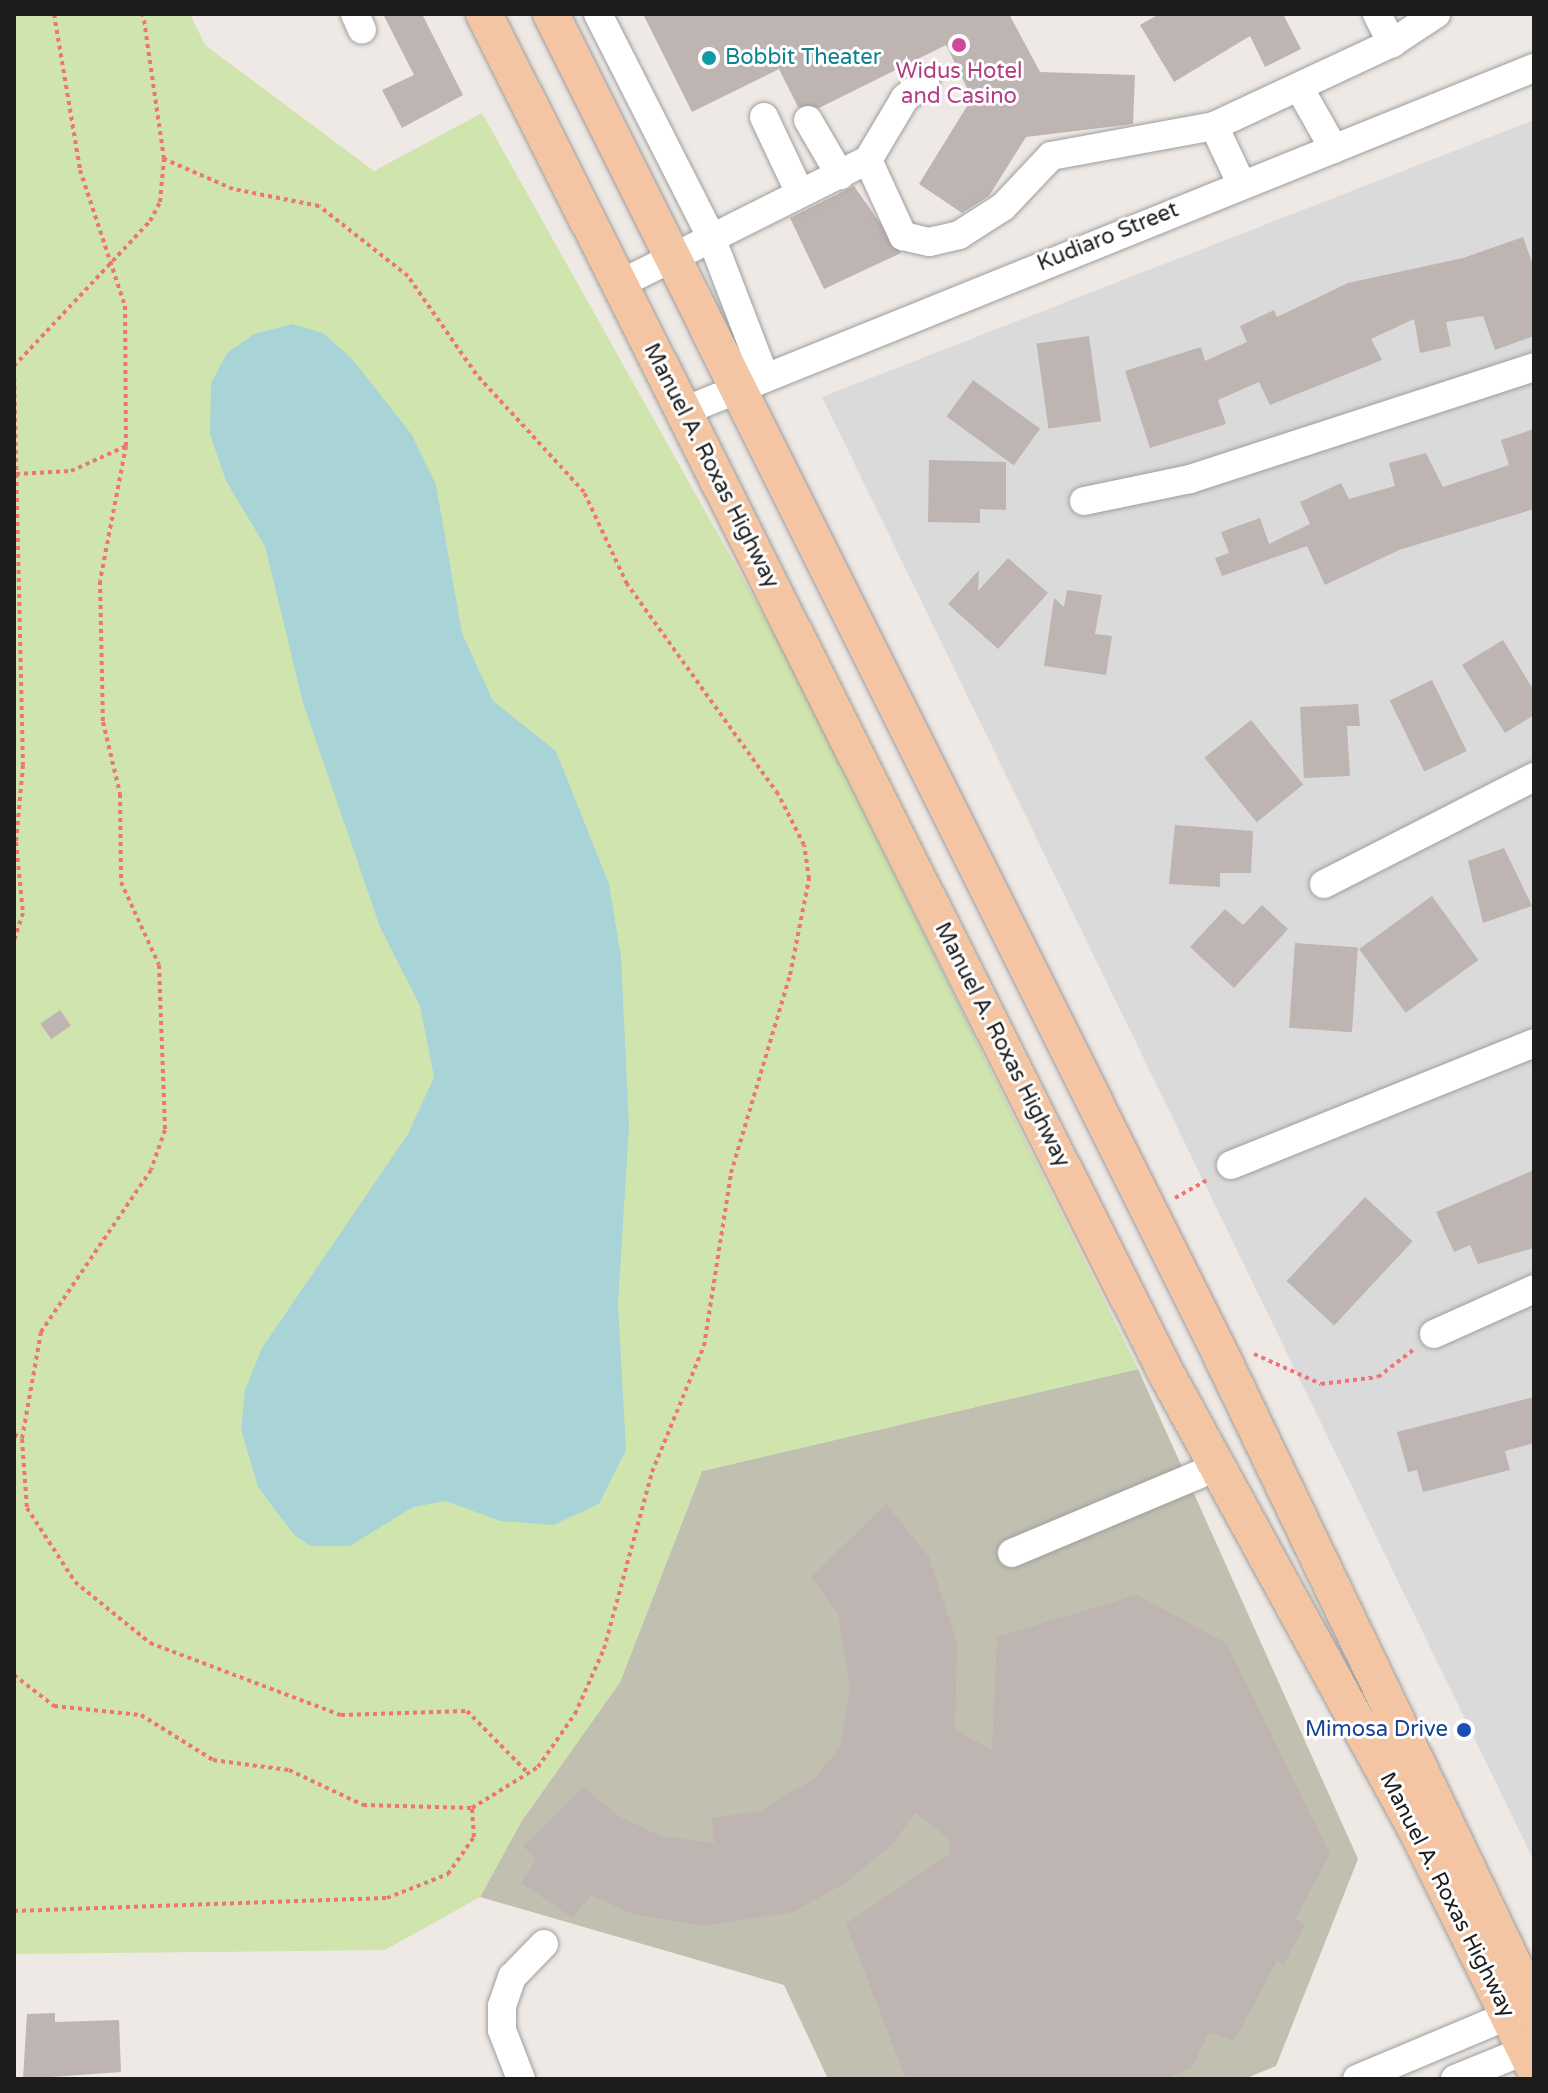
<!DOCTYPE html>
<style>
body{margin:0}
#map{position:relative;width:1548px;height:2093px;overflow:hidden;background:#eee9e4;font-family:"Varela Round",sans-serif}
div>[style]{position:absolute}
.residential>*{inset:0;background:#dbdada}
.construction>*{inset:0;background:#c1bfb0}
.grass>*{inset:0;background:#d0e4ae}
.water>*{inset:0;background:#a8d4d8}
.building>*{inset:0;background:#beb4b1;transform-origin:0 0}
.path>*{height:4px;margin-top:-2px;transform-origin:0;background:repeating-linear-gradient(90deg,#ed757a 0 4px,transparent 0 8px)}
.roads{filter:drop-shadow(0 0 2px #9e9e9e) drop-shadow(0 0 2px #9e9e9e)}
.minor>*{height:28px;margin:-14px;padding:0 14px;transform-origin:14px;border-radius:14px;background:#fff}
.major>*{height:36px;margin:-18px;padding:0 18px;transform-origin:18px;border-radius:18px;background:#f4c5a3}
.dots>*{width:22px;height:22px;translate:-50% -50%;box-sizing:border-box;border:4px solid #fff;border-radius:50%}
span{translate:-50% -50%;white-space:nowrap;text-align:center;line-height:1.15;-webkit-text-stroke:6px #fff;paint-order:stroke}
.culture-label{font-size:22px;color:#0d838f}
.left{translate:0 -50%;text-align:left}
.hotel-label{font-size:22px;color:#b23c85}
.street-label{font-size:22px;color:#1d1d1d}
.transit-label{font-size:22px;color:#164399}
.right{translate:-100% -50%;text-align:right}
.frame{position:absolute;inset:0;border:16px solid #1d1d1d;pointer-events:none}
</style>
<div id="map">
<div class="residential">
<i style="clip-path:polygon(1534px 120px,1534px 1861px,822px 397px)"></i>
</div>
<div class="construction">
<i style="clip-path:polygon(1138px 1369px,1358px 1859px,1276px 2066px,1244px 2079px,828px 2079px,784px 1985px,480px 1897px,521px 1822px,620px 1682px,702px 1471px)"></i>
</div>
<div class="grass">
<i style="clip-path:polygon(14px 14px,190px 14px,205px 45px,374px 171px,482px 113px,787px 657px,1138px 1369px,702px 1471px,620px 1682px,521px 1822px,480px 1897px,385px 1950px,14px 1954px)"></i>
</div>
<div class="water">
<i style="clip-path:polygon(292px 324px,323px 333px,353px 360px,412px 435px,436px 485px,462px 633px,493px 701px,556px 751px,609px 884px,621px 957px,629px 1127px,618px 1304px,626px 1450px,599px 1504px,553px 1525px,500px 1521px,446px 1501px,413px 1507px,350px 1546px,311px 1546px,294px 1535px,258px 1487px,241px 1429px,245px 1390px,262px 1348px,408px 1134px,434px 1077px,420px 1006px,380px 927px,303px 703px,265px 546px,226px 481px,210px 434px,211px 383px,227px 353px,254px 334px)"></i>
</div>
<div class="building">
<i style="clip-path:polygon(383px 14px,422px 14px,463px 95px,402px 128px,382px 90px,414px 75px)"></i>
<i style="clip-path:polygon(643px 14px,1009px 14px,1040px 72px,1135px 75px,1133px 124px,1026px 137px,989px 196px,962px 213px,919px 184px,972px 98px,946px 45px,819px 108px,798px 107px,779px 69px,692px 112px)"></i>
<i style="clip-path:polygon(1159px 14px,1283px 14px,1301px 49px,1265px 67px,1250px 36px,1174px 82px,1140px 25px)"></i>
<i style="clip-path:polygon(854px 186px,901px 253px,824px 289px,790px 218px)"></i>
<i style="clip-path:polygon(1523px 237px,1534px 268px,1534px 336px,1495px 350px,1483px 316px,1446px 322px,1451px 346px,1420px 353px,1414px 319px,1371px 339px,1382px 360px,1270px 405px,1259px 382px,1218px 400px,1226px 424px,1150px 448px,1125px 371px,1201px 347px,1205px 361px,1247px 342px,1240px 326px,1274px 310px,1277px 317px,1348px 283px,1463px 258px)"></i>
<i style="left:1089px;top:336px;width:86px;height:53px;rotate:82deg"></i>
<i style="left:973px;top:380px;width:83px;height:45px;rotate:36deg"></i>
<i style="clip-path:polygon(1534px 429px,1534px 509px,1399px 550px,1325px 585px,1307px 546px,1222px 576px,1215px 558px,1229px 553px,1221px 532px,1260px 518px,1269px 544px,1310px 524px,1300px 502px,1341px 483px,1349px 499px,1395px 486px,1389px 463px,1426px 453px,1443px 487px,1509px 465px,1501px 440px)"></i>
<i style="clip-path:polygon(929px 460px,1006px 462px,1006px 510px,980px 509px,980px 523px,928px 522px)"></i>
<i style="clip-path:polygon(1008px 558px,1048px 593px,998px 649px,948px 604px,979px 570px,978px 591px)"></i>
<i style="clip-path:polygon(1067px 590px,1102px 595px,1095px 634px,1112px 636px,1106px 675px,1044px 666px,1054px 598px,1064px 607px)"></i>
<i style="clip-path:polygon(1503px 640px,1534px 691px,1534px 715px,1505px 733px,1462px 665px)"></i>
<i style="left:1432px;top:680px;width:79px;height:47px;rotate:64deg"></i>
<i style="clip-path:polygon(1358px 704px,1360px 726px,1347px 726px,1350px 776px,1304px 778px,1300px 707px)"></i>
<i style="left:1251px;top:720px;width:83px;height:60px;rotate:51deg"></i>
<i style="clip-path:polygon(1175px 825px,1253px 831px,1251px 873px,1220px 873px,1220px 887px,1169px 884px)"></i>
<i style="clip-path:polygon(1504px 848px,1532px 906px,1483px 923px,1468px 861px)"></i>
<i style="left:1432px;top:896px;width:79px;height:90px;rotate:54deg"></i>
<i style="clip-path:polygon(1262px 905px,1288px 929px,1234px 988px,1190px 947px,1225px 909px,1243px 925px)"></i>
<i style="left:1295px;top:943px;width:63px;height:85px;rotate:4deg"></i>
<i style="left:60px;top:1010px;width:19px;height:24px;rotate:55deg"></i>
<i style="clip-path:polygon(1534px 1170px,1534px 1248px,1478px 1264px,1470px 1245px,1454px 1252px,1436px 1212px)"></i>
<i style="left:1365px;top:1197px;width:65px;height:115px;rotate:43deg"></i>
<i style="clip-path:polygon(1534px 1397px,1534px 1443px,1505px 1451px,1510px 1470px,1423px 1492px,1417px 1470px,1408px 1472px,1397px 1432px)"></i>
<i style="clip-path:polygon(886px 1504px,929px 1557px,957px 1642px,955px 1730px,992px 1750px,997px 1637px,1137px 1595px,1226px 1643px,1330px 1854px,1295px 1919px,1305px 1925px,1284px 1964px,1277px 1961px,1234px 2041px,1209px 2032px,1192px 2068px,1163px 2079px,906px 2079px,846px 1924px,951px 1853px,948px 1838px,915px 1812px,894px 1843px,845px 1883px,793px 1912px,704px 1926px,632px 1914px,591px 1895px,573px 1918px,521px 1883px,536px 1859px,523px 1846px,584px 1787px,618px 1816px,661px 1836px,714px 1843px,712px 1818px,760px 1811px,815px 1778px,840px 1747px,850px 1685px,838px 1613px,811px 1577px)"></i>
<i style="clip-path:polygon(55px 2013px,55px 2022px,119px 2020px,121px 2072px,23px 2079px,27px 2014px)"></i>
</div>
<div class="path">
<i style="left:54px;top:14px;width:158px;rotate:80.5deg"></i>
<i style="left:80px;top:170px;width:143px;rotate:71.7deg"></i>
<i style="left:125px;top:306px;width:140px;rotate:89.6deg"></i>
<i style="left:126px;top:446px;width:137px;rotate:100.9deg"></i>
<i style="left:100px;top:581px;width:141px;rotate:88.8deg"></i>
<i style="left:103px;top:722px;width:74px;rotate:76.7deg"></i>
<i style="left:120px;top:794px;width:88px;rotate:89.3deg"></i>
<i style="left:121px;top:882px;width:91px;rotate:65.4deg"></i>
<i style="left:159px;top:965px;width:165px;rotate:87.9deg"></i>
<i style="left:165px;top:1130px;width:42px;rotate:109.3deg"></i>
<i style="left:151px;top:1170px;width:196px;rotate:124.2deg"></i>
<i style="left:41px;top:1332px;width:109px;rotate:100.1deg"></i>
<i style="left:22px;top:1439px;width:69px;rotate:85.9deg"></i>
<i style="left:27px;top:1508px;width:88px;rotate:57deg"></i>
<i style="left:75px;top:1582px;width:97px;rotate:39.1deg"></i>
<i style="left:150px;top:1643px;width:204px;rotate:20.7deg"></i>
<i style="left:341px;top:1715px;width:126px;rotate:-1.8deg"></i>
<i style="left:467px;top:1711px;width:88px;rotate:45.5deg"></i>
<i style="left:14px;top:366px;width:199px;rotate:-46.8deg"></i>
<i style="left:150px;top:221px;width:21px;rotate:-62deg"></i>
<i style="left:160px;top:202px;width:43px;rotate:-84.7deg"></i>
<i style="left:14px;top:370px;width:395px;rotate:88.7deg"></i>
<i style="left:23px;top:765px;width:77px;rotate:95.2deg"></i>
<i style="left:16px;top:842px;width:71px;rotate:84.4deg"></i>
<i style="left:23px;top:913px;width:28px;rotate:108deg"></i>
<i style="left:16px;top:474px;width:55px;rotate:-3.1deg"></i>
<i style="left:71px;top:471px;width:60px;rotate:-24.4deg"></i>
<i style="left:1175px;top:1198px;width:39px;rotate:-29deg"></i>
<i style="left:1254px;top:1354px;width:73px;rotate:24.1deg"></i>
<i style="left:1321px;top:1384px;width:57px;rotate:-7deg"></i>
<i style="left:1378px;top:1377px;width:44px;rotate:-37.6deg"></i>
<i style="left:14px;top:1434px;width:9px;rotate:32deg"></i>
<i style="left:14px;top:1675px;width:51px;rotate:37.8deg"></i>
<i style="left:54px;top:1706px;width:87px;rotate:5.9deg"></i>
<i style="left:141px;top:1715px;width:85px;rotate:32deg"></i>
<i style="left:213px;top:1760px;width:77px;rotate:7.5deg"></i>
<i style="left:289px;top:1770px;width:82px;rotate:25.3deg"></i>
<i style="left:363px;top:1805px;width:109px;rotate:1.6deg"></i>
<i style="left:14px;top:1911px;width:373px;rotate:-2deg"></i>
<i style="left:387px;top:1898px;width:66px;rotate:-21.5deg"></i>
<i style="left:448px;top:1874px;width:45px;rotate:-54.9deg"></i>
<i style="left:474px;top:1837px;width:29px;rotate:-94deg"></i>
<i style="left:472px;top:1808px;width:78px;rotate:-31.8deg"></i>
<i style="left:538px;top:1767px;width:65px;rotate:-55.1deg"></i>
<i style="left:575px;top:1714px;width:71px;rotate:-66deg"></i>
<i style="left:604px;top:1649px;width:183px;rotate:-74.8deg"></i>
<i style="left:652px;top:1472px;width:136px;rotate:-67.6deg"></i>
<i style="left:704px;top:1346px;width:175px;rotate:-81.1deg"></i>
<i style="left:731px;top:1173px;width:207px;rotate:-73.4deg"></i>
<i style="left:790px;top:975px;width:98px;rotate:-78.8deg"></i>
<i style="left:809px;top:879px;width:34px;rotate:-98deg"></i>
<i style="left:804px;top:845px;width:57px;rotate:-117deg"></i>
<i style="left:778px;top:794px;width:259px;rotate:-125.7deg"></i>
<i style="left:627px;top:584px;width:102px;rotate:-115.1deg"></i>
<i style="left:584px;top:492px;width:160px;rotate:-132.5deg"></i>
<i style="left:476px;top:374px;width:119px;rotate:-124.8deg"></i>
<i style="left:408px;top:276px;width:113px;rotate:-141.8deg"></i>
<i style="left:319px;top:206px;width:88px;rotate:-168.8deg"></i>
<i style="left:233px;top:189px;width:75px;rotate:-156.5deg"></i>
<i style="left:164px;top:159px;width:147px;rotate:-98.2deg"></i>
</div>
<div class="roads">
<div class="minor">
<i style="left:355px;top:14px;width:17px;rotate:66deg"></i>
<i style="left:598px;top:14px;width:250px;rotate:63.1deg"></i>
<i style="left:711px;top:237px;width:148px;rotate:69deg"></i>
<i style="left:1377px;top:14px;width:33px;rotate:63deg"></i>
<i style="left:1300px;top:89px;width:69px;rotate:60.5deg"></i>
<i style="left:764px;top:117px;width:84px;rotate:64.7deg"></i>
<i style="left:808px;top:120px;width:64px;rotate:59.8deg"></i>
<i style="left:868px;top:160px;width:84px;rotate:65.3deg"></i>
<i style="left:903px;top:236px;width:27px;rotate:13deg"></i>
<i style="left:929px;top:242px;width:31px;rotate:-13deg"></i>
<i style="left:959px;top:235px;width:52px;rotate:-32.5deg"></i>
<i style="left:1003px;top:207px;width:70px;rotate:-46.7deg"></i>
<i style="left:1051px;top:156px;width:166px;rotate:-10.4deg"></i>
<i style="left:1241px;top:183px;width:63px;rotate:-115.3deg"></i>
<i style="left:1214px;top:126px;width:196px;rotate:-25deg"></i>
<i style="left:1392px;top:43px;width:53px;rotate:-33.4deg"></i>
<i style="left:620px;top:284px;width:277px;rotate:-26.6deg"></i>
<i style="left:868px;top:160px;width:72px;rotate:-59.2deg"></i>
<i style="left:905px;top:98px;width:26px;rotate:-39deg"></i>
<i style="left:684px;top:411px;width:917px;rotate:-21.98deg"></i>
<i style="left:1084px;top:501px;width:108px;rotate:-11.7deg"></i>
<i style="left:1190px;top:479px;width:362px;rotate:-18deg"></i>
<i style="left:1324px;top:884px;width:236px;rotate:-27deg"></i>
<i style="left:1231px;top:1165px;width:327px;rotate:-21.9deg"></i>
<i style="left:1434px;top:1334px;width:110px;rotate:-24.2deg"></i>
<i style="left:1012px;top:1553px;width:222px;rotate:-22.8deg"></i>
<i style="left:521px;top:2079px;width:53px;rotate:-111.2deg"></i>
<i style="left:502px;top:2030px;width:24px;rotate:-90deg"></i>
<i style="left:502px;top:2006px;width:31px;rotate:-71deg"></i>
<i style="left:512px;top:1977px;width:46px;rotate:-45.9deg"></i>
<i style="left:1357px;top:2079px;width:183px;rotate:-22.8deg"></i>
<i style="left:1455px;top:2079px;width:85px;rotate:-22.1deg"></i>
</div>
<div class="major">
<i style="left:484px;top:14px;width:1521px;rotate:63.35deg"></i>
<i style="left:1166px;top:1373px;width:525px;rotate:61.28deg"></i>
<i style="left:1418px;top:1833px;width:262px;rotate:63.7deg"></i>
<i style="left:551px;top:14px;width:1495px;rotate:63.45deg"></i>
<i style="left:1219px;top:1351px;width:728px;rotate:64.35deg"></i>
</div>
</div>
<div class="dots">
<i style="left:959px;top:45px;background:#d1479c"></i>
<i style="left:709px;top:58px;background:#0f9aa8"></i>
<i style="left:1464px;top:1730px;background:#1a4fb4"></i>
</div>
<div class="culture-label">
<span class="left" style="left:725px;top:58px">Bobbit Theater</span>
</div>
<div class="hotel-label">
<span style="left:959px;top:84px">Widus Hotel<br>and Casino</span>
</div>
<div class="street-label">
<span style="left:1108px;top:237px;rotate:-22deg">Kudiaro Street</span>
<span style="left:711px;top:466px;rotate:63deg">Manuel A. Roxas Highway</span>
<span style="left:1002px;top:1045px;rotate:63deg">Manuel A. Roxas Highway</span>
<span style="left:1447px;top:1895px;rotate:63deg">Manuel A. Roxas Highway</span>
</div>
<div class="transit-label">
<span class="right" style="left:1448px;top:1730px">Mimosa Drive</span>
</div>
<div class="frame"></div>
</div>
